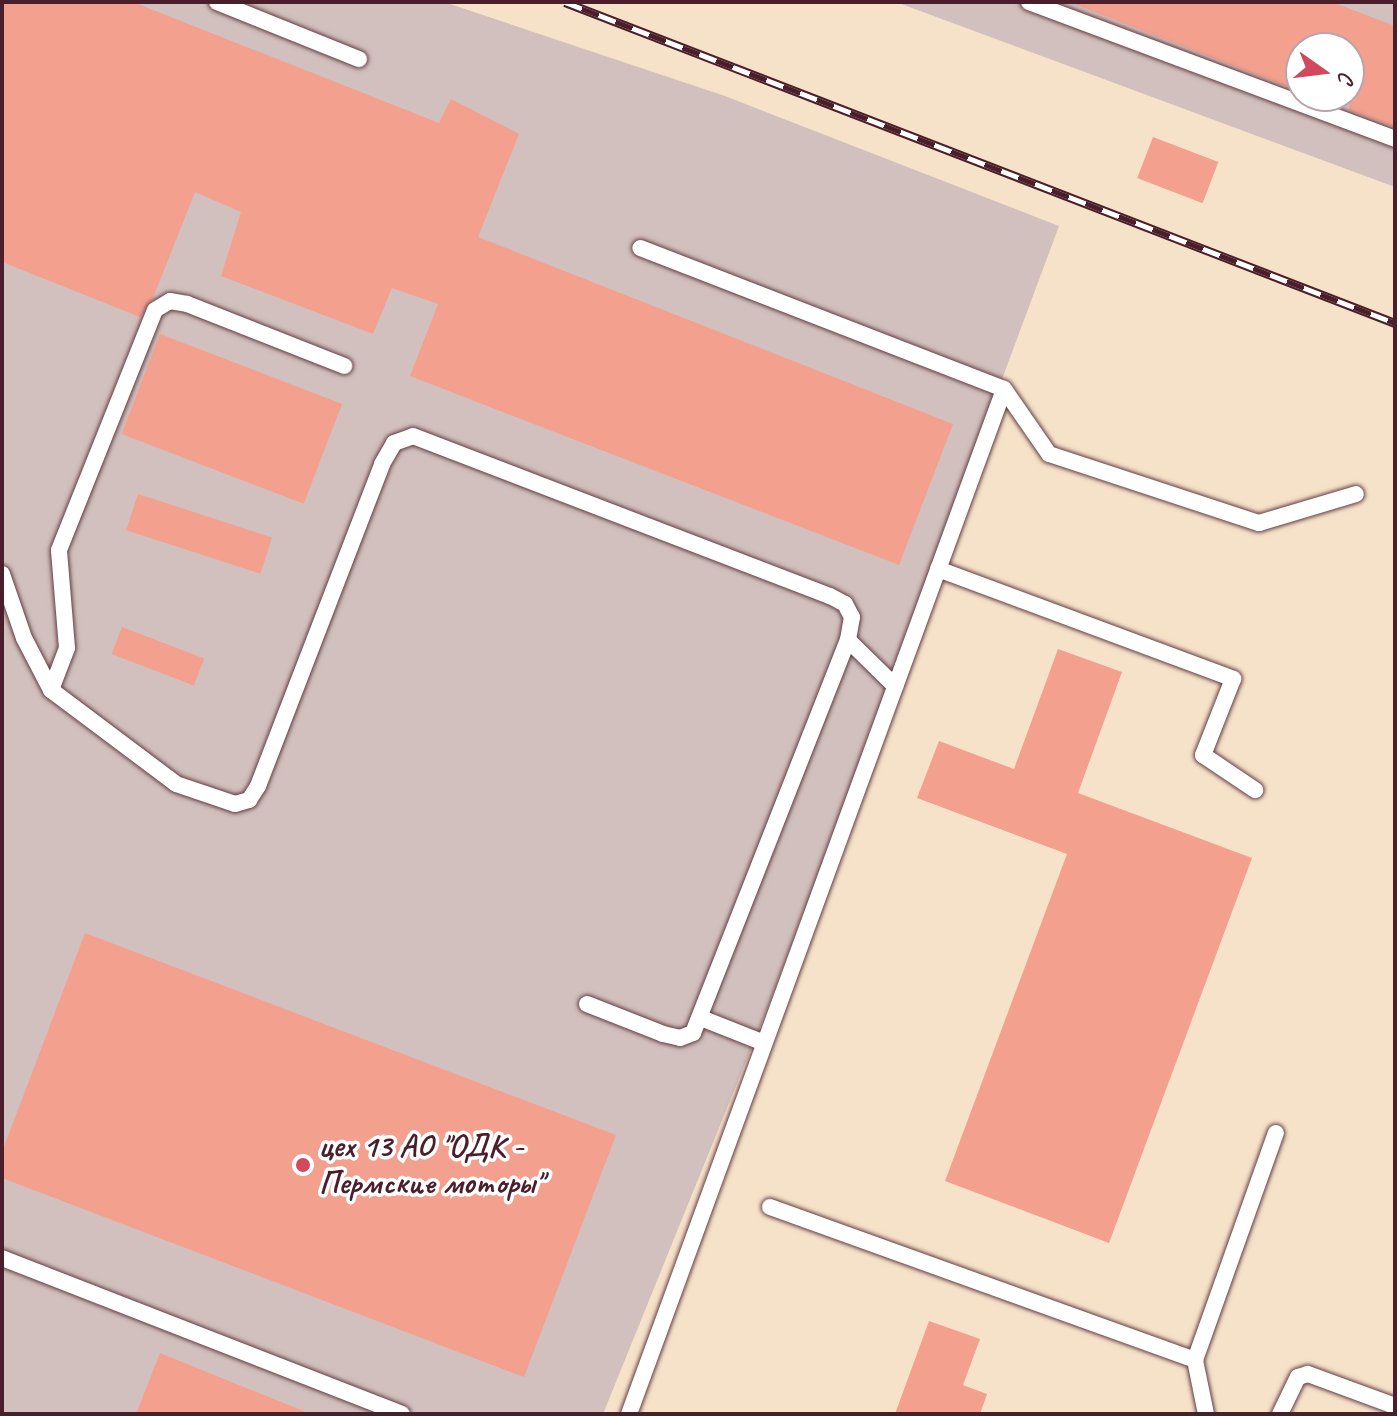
<!DOCTYPE html>
<meta charset="utf-8">
<style>
body{margin:0}
#map{position:relative;width:1397px;height:1416px;overflow:hidden;background:#f6e2c9;font-family:Caveat,sans-serif}
div>[style]{position:absolute}
.industrial>*{inset:0;background:#d1c0bd}
.building>*{inset:0;background:#f3a08f;transform-origin:0 0}
.roads{filter:drop-shadow(0 0 2px #643c43) drop-shadow(0 0 2px #643c43)}
.service>*{height:16px;margin:-8px;padding:0 8px;transform-origin:8px;border-radius:8px;background:#fff}
.rail>*{height:9px;margin-top:-4.5px;transform-origin:0;background:repeating-linear-gradient(90deg,#fff 0 18px,#4a1f2b 0 36px);box-sizing:border-box;border-block:2px solid #4a1f2b}
.dots>*{width:22px;height:22px;translate:-50% -50%;box-sizing:border-box;border:4px solid #fff;border-radius:50%}
span{translate:-50% -50%;white-space:nowrap;text-align:center;line-height:1.15;-webkit-text-stroke:7px #fff;paint-order:stroke}
.poi-label{font-size:32px;color:#4a1f2b;font-weight:700}
.left{translate:0 -50%;text-align:left}
.frame{position:absolute;inset:0;border:4px solid #4a1f2b;pointer-events:none}
.north{position:absolute;left:1285px;top:32px;width:80px;height:80px;box-sizing:border-box;background:#fff;border:2px solid #b7a5aa;border-radius:50%;rotate:104deg;font-size:22px;font-weight:700;line-height:32px;text-align:center;color:#4a1f2b}
.north::after{content:'';display:block;margin:auto;width:28px;height:36px;background:#d1495b;clip-path:polygon(50% 0,100% 100%,50% 72%,0 100%)}
</style>
<div id="map">
<div class="industrial">
<i style="clip-path:polygon(2px 2px,444px 2px,725px 96px,1059px 226px,772px 997px,603px 1414px,2px 1414px)"></i>
<i style="clip-path:polygon(evenodd,896px 2px,1395px 2px,1395px 187px,896px 2px,1301px 48px,1349px 48px,1349px 96px,1301px 96px,1301px 48px)"></i>
</div>
<div class="building">
<i style="clip-path:polygon(2px 2px,133px 2px,439px 123px,451px 99px,519px 134px,478px 237px,953px 424px,899px 565px,410px 376px,438px 304px,392px 288px,373px 334px,221px 276px,241px 212px,195px 192px,153px 298px,140px 317px,2px 262px)"></i>
<i style="clip-path:polygon(1069px 2px,1332px 2px,1395px 26px,1395px 127px,1349px 110px,1349px 48px,1301px 48px,1301px 92px)"></i>
<i style="left:1153px;top:137px;width:70px;height:44px;rotate:21deg"></i>
<i style="left:160px;top:334px;width:195px;height:107px;rotate:21deg"></i>
<i style="left:138px;top:494px;width:141px;height:38px;rotate:18deg"></i>
<i style="left:122px;top:627px;width:88px;height:29px;rotate:21deg"></i>
<i style="clip-path:polygon(1058px 649px,1122px 672px,1078px 793px,1252px 858px,1109px 1243px,945px 1181px,1067px 854px,917px 798px,939px 741px,1014px 769px)"></i>
<i style="clip-path:polygon(85px 933px,616px 1135px,524px 1377px,2px 1178px,2px 1152px)"></i>
<i style="clip-path:polygon(929px 1321px,980px 1339px,963px 1385px,987px 1394px,980px 1414px,895px 1414px)"></i>
<i style="clip-path:polygon(160px 1353px,308px 1413px,308px 1414px,136px 1414px)"></i>
</div>
<div class="roads">
<div class="service">
<i style="left:217px;top:2px;width:153px;rotate:21.9deg"></i>
<i style="left:1029px;top:2px;width:391px;rotate:20.5deg"></i>
<i style="left:1004px;top:389px;width:79px;rotate:55.3deg"></i>
<i style="left:1049px;top:454px;width:221px;rotate:18.2deg"></i>
<i style="left:1259px;top:523px;width:101px;rotate:-16.6deg"></i>
<i style="left:938px;top:569px;width:315px;rotate:20.4deg"></i>
<i style="left:1233px;top:679px;width:82px;rotate:111.5deg"></i>
<i style="left:1203px;top:755px;width:63px;rotate:33.9deg"></i>
<i style="left:2px;top:574px;width:68px;rotate:71deg"></i>
<i style="left:24px;top:638px;width:59px;rotate:62.6deg"></i>
<i style="left:51px;top:690px;width:156px;rotate:36.9deg"></i>
<i style="left:176px;top:784px;width:62px;rotate:18.7deg"></i>
<i style="left:235px;top:804px;width:15px;rotate:-16deg"></i>
<i style="left:249px;top:800px;width:17px;rotate:-57deg"></i>
<i style="left:258px;top:786px;width:345px;rotate:-68.9deg"></i>
<i style="left:382px;top:464px;width:24px;rotate:-60deg"></i>
<i style="left:394px;top:443px;width:20px;rotate:-20deg"></i>
<i style="left:413px;top:436px;width:447px;rotate:21deg"></i>
<i style="left:830px;top:596px;width:17px;rotate:28deg"></i>
<i style="left:845px;top:604px;width:15px;rotate:62deg"></i>
<i style="left:852px;top:617px;width:23px;rotate:100deg"></i>
<i style="left:848px;top:640px;width:66px;rotate:44.4deg"></i>
<i style="left:51px;top:690px;width:45px;rotate:-69.1deg"></i>
<i style="left:67px;top:648px;width:98px;rotate:-94.7deg"></i>
<i style="left:59px;top:550px;width:258px;rotate:-68.2deg"></i>
<i style="left:155px;top:310px;width:17px;rotate:-31deg"></i>
<i style="left:170px;top:301px;width:17px;rotate:10deg"></i>
<i style="left:187px;top:304px;width:169px;rotate:21.5deg"></i>
<i style="left:587px;top:1004px;width:82px;rotate:21.5deg"></i>
<i style="left:663px;top:1034px;width:17px;rotate:13deg"></i>
<i style="left:680px;top:1038px;width:14px;rotate:-21deg"></i>
<i style="left:693px;top:1033px;width:422px;rotate:-68.5deg"></i>
<i style="left:701px;top:1018px;width:68px;rotate:21.6deg"></i>
<i style="left:770px;top:1207px;width:452px;rotate:19.8deg"></i>
<i style="left:1195px;top:1360px;width:55px;rotate:78.5deg"></i>
<i style="left:2px;top:1258px;width:429px;rotate:21.3deg"></i>
<i style="left:1195px;top:1360px;width:241px;rotate:-70.4deg"></i>
<i style="left:629px;top:1414px;width:1091px;rotate:-69.9deg"></i>
<i style="left:1004px;top:389px;width:390px;rotate:-158.8deg"></i>
<i style="left:1280px;top:1414px;width:41px;rotate:-64.1deg"></i>
<i style="left:1298px;top:1377px;width:10px;rotate:-17deg"></i>
<i style="left:1308px;top:1374px;width:93px;rotate:20.2deg"></i>
</div>
</div>
<div class="rail">
<i style="left:565px;top:2px;width:890px;rotate:21.14deg"></i>
</div>
<div class="dots">
<i style="left:303px;top:1165px;background:#d1495b"></i>
</div>
<div class="poi-label">
<span class="left" style="left:319px;top:1165px">цех 13 АО "ОДК -<br>Пермские моторы"</span>
</div>
<div class="frame"></div>
<div class="north">С</div>
</div>
